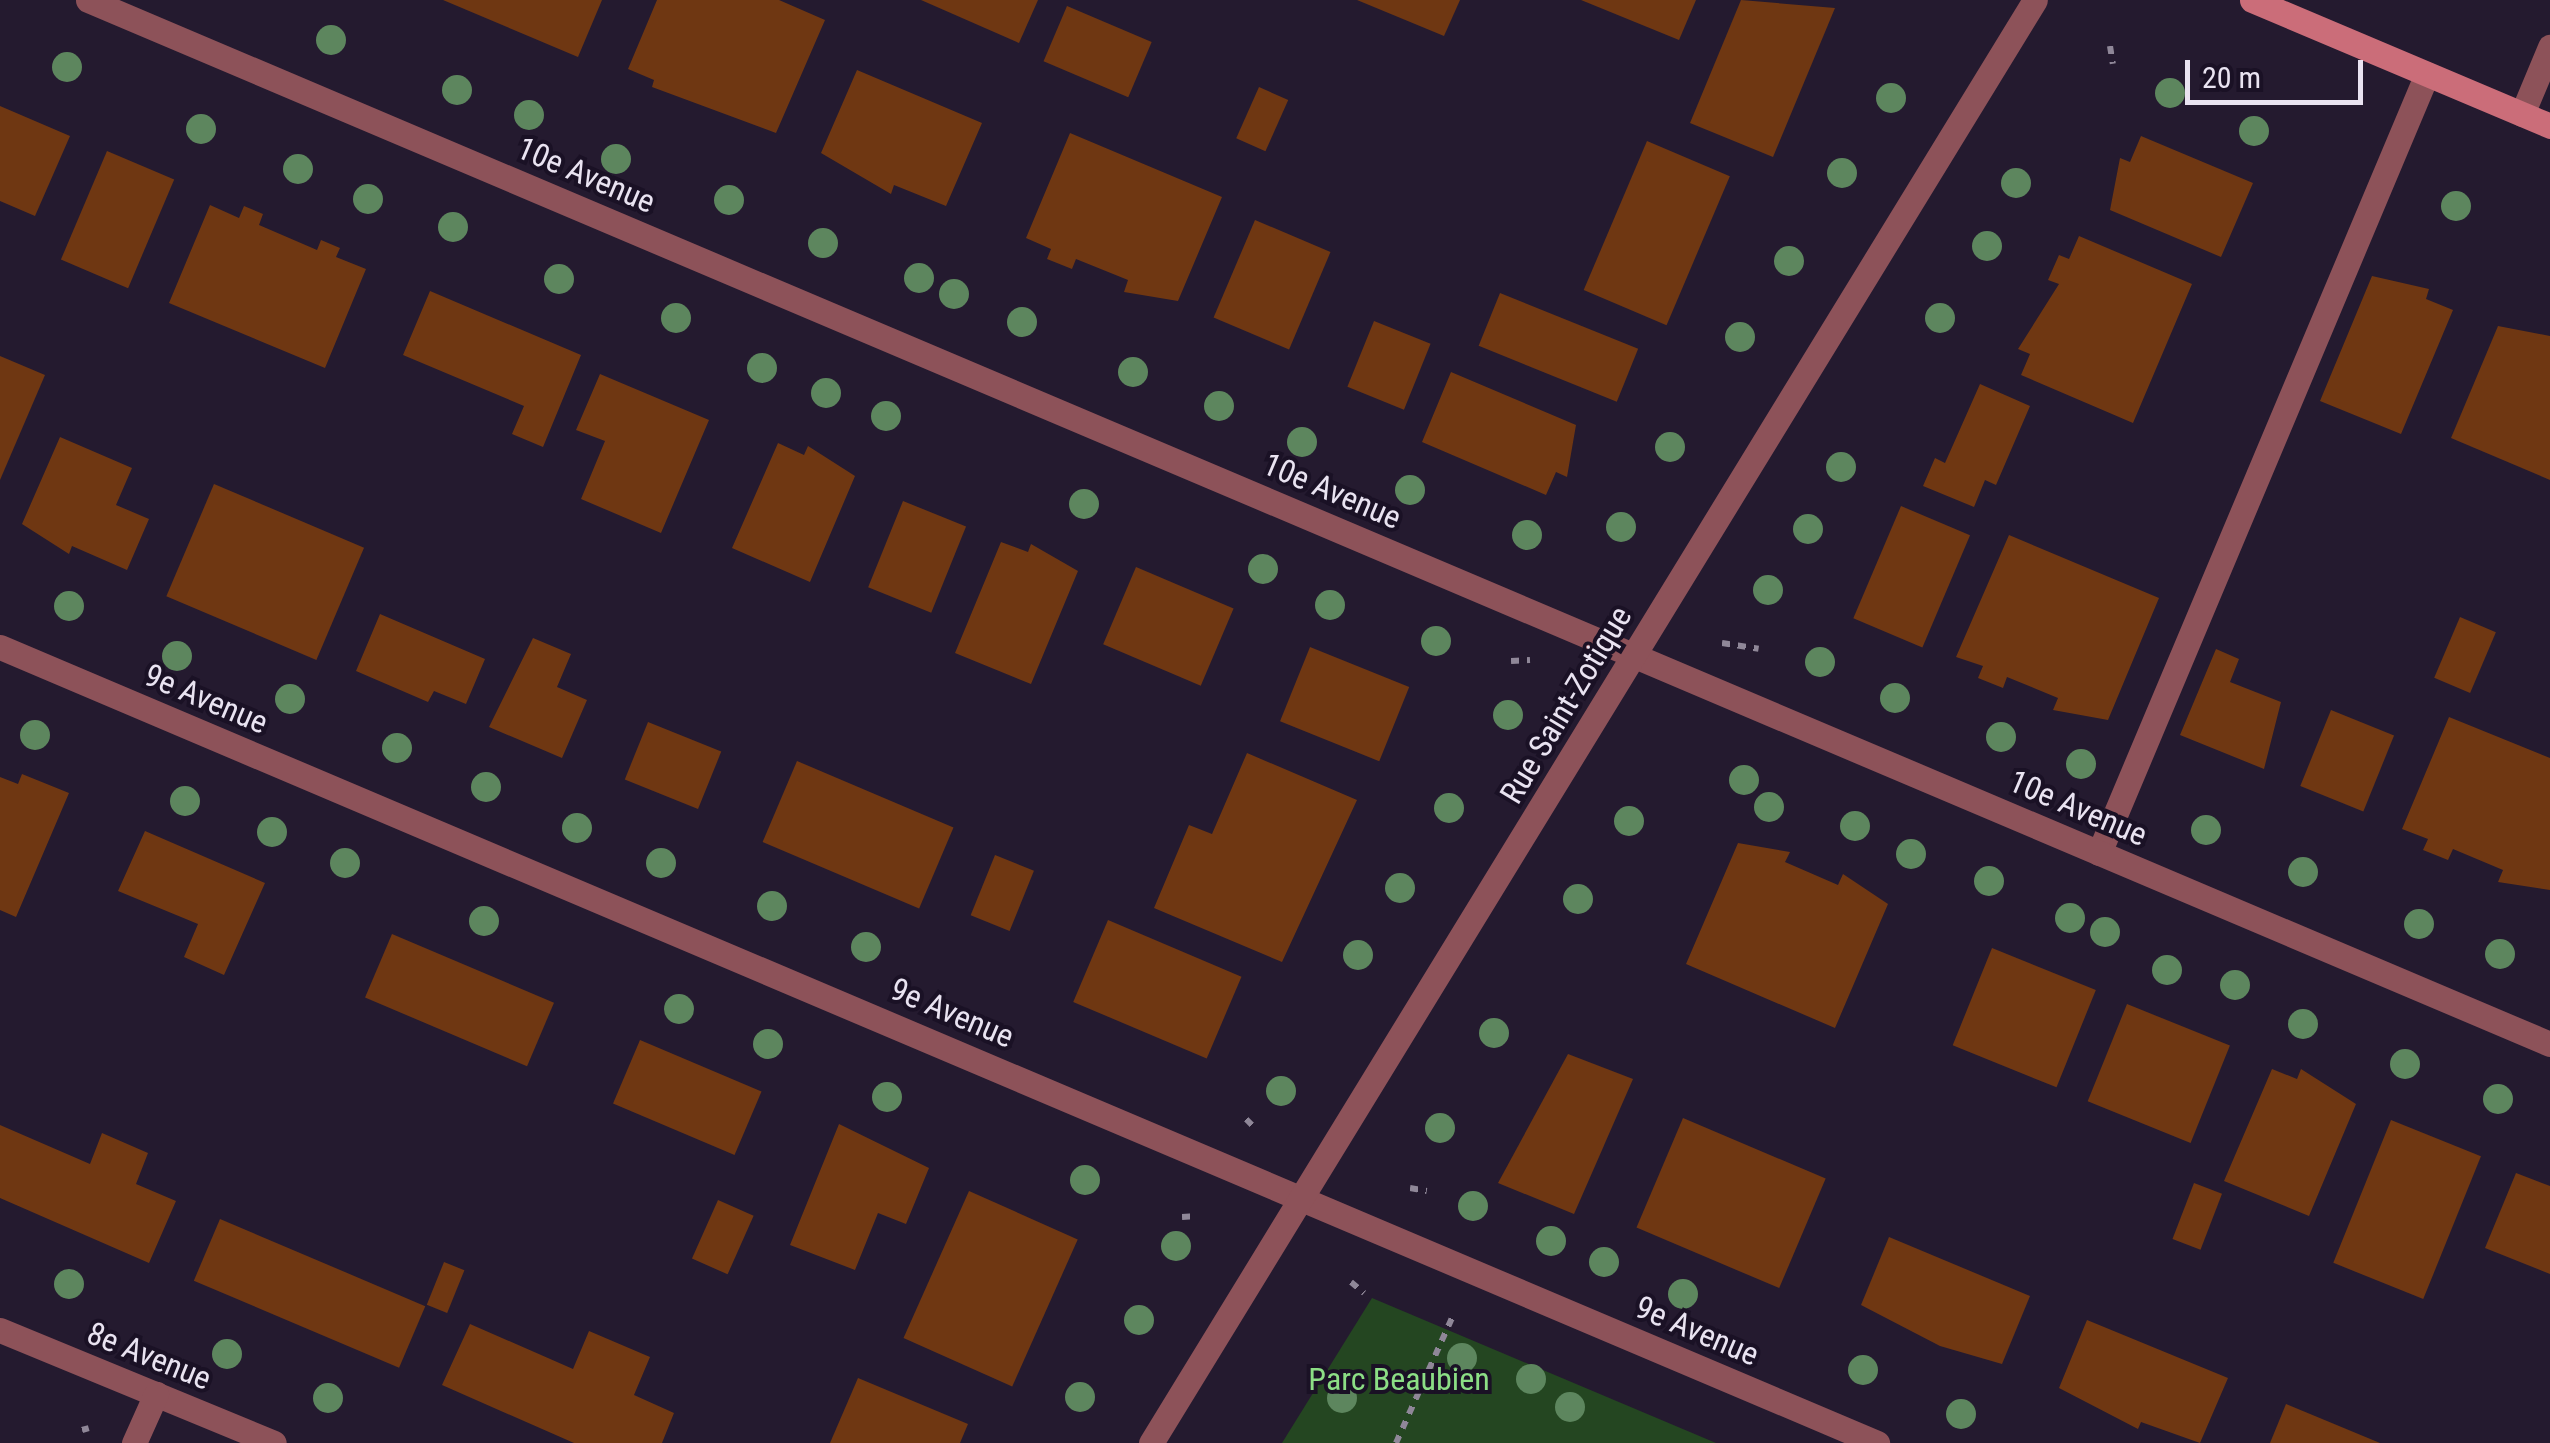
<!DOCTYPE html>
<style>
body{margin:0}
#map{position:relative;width:2550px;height:1443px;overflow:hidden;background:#241a2f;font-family:"Roboto Condensed",sans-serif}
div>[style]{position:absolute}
.green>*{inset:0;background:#244621}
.building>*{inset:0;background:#6f3712;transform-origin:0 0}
.path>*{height:6px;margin-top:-3px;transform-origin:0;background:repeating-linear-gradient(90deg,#8f8798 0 8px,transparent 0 16px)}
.service>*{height:25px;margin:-12.5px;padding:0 12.5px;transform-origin:12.5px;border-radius:12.5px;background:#8d5259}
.minor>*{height:25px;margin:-12.5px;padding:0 12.5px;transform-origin:12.5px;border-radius:12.5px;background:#8d5259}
.tertiary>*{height:25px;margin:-12.5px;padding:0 12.5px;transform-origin:12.5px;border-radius:12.5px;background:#8d5259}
.secondary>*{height:25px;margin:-12.5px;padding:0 12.5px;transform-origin:12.5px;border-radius:12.5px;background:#cb6d79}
.trees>*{width:30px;height:30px;margin:-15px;border-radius:50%;background:#5d865e}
span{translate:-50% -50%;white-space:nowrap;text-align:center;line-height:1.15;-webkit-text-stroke:8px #1a1125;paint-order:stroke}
.street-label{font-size:32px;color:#e9e3f1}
.park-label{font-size:32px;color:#8cde85}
.scale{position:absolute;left:2185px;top:60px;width:178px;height:45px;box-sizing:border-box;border:5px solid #e9e3f1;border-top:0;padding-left:12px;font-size:30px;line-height:35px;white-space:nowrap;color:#e9e3f1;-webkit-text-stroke:8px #1a1125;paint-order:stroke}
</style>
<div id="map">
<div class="green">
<i style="clip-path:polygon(1372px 1298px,1716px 1443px,1282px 1443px)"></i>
</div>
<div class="building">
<i style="clip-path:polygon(443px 0,602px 0,578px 57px)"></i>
<i style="clip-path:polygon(657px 0,779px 0,825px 20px,776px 133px,652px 87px,654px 80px,628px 69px)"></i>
<i style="clip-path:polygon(921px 0,1038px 0,1019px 43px)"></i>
<i style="clip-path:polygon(1357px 0,1460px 0,1444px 36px)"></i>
<i style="clip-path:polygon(1581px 0,1696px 0,1679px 40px)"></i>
<i style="clip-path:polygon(1741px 0,1835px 8px,1773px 157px,1690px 123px)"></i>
<i style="left:1067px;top:6px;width:92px;height:60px;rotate:23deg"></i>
<i style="clip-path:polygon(857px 70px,982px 123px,946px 206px,894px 185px,891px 194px,821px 153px)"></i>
<i style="left:1259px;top:87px;width:32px;height:56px;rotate:24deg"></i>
<i style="clip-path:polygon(0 106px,70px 136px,35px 216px,0 201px)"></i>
<i style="clip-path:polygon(1070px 133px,1222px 197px,1178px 301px,1124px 292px,1128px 280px,1076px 259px,1072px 269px,1047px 259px,1051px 249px,1026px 238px)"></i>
<i style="clip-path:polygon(2141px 136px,2253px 183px,2221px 257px,2110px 210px,2120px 158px,2130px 162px)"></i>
<i style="left:1647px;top:141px;width:90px;height:162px;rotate:23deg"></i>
<i style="left:107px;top:151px;width:73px;height:118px;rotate:23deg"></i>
<i style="clip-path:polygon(210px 205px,239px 218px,244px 206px,263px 214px,259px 225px,317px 250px,321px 240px,340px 248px,336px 257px,366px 269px,325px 368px,169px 303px)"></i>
<i style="left:1255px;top:220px;width:82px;height:106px;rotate:23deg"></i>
<i style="clip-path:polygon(2079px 236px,2192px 284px,2133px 423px,2021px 375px,2030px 354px,2018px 349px,2059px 284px,2048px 280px,2059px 255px,2069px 259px)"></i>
<i style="clip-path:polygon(2372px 276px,2429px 289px,2426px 299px,2453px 310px,2401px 434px,2320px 401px)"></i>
<i style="clip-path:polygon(430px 291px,581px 355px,543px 447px,512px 434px,524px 406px,403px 355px)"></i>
<i style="left:1500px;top:293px;width:149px;height:57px;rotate:22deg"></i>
<i style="left:1374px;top:321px;width:61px;height:71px;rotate:22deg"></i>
<i style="clip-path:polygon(2498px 326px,2550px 336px,2550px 480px,2451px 438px)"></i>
<i style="clip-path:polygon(0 356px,45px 375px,0 480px)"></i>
<i style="clip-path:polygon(1451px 372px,1576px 425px,1567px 477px,1556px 472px,1546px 495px,1422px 442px)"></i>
<i style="clip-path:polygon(600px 374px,709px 420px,661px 533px,581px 499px,605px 441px,576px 430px)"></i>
<i style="clip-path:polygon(1980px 384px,2030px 406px,1996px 485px,1985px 480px,1974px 507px,1923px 486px,1935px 458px,1945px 463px)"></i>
<i style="clip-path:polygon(60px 437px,132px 468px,116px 505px,149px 519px,127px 570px,72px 546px,69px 554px,22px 524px)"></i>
<i style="clip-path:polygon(778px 443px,804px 455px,808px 446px,855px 476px,810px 582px,732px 548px)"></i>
<i style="left:214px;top:484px;width:163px;height:122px;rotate:23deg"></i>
<i style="left:903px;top:501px;width:68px;height:93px;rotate:22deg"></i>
<i style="left:1901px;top:506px;width:75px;height:122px;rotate:23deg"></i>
<i style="clip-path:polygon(2009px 535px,2159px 598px,2108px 720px,2053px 710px,2058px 698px,2007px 677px,2003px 688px,1978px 678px,1983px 666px,1956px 657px)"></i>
<i style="clip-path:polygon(1001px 542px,1028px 552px,1031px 544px,1078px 571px,1031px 684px,955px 653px)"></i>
<i style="left:1136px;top:567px;width:106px;height:84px;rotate:23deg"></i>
<i style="clip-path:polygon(380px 614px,485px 659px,466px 704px,434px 691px,428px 702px,356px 671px)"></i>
<i style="left:2460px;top:617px;width:39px;height:66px;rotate:23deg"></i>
<i style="clip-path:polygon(533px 638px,571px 654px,557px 687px,587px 700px,562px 758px,489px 727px)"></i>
<i style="left:1310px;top:647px;width:107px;height:80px;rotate:22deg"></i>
<i style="clip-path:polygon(2216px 649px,2239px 659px,2230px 682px,2281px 702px,2264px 769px,2180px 735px)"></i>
<i style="left:2331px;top:710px;width:68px;height:82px;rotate:22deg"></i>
<i style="clip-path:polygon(2449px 717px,2550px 758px,2550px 890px,2498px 882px,2503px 870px,2453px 849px,2448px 860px,2423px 850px,2428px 839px,2402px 829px)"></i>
<i style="left:648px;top:722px;width:79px;height:62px;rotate:22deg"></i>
<i style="clip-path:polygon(1247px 753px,1357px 800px,1282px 962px,1154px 908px,1189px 825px,1212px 834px)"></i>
<i style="left:797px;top:761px;width:170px;height:88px;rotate:23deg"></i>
<i style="clip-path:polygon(22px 774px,69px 793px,16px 917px,0 910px,0 777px,18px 784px)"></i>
<i style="clip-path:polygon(145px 831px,265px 883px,224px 975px,184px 957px,198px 924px,118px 891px)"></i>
<i style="clip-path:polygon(1738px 843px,1790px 852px,1785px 862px,1838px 885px,1843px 874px,1888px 904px,1835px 1028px,1686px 964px)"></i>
<i style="left:995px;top:855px;width:42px;height:65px;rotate:22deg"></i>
<i style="left:1108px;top:920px;width:145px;height:89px;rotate:23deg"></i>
<i style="left:392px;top:934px;width:176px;height:69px;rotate:23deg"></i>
<i style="left:1992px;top:948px;width:112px;height:105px;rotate:22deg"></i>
<i style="left:2127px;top:1004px;width:111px;height:105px;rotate:22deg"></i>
<i style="left:640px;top:1040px;width:132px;height:69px;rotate:23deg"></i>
<i style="clip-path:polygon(1568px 1054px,1633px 1079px,1574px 1214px,1498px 1183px)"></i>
<i style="clip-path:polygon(2272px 1069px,2297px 1079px,2301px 1069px,2356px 1104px,2309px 1216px,2224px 1181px)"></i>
<i style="left:1683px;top:1118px;width:155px;height:119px;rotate:23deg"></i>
<i style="left:2391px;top:1120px;width:97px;height:154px;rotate:22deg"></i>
<i style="clip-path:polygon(839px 1124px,929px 1168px,906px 1224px,878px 1213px,855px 1270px,790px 1245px)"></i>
<i style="clip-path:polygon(0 1125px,90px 1164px,102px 1133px,148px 1153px,136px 1184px,176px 1201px,149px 1263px,0 1198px)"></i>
<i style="clip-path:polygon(2516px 1173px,2550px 1186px,2550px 1274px,2485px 1248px)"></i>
<i style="left:2194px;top:1183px;width:30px;height:60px;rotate:21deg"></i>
<i style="left:969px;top:1191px;width:119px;height:161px;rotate:24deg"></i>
<i style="left:718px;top:1200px;width:39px;height:64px;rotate:24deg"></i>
<i style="left:220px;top:1219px;width:223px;height:67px;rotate:23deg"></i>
<i style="clip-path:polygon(1889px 1237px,2030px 1296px,2002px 1364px,1940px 1346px,1861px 1305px)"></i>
<i style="left:444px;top:1262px;width:22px;height:46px;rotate:22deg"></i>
<i style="clip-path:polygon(2087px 1320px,2228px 1378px,2200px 1443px,2141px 1422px,2138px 1429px,2059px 1388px)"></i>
<i style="clip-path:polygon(470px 1324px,573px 1369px,589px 1331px,650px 1357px,634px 1395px,674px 1413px,662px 1443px,574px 1443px,442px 1385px)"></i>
<i style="clip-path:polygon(858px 1378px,968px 1424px,960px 1443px,830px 1443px)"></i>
<i style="clip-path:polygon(2286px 1404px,2380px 1443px,2270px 1443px)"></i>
</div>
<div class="path">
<i style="left:2110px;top:46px;width:18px;rotate:81deg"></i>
<i style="left:1722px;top:643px;width:37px;rotate:9deg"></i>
<i style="left:1511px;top:661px;width:19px;rotate:-3deg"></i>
<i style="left:1246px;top:1119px;width:11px;rotate:45deg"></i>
<i style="left:1410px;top:1188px;width:17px;rotate:10deg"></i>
<i style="left:1182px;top:1217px;width:15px;rotate:-4deg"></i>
<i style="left:1351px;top:1282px;width:17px;rotate:40deg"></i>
<i style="left:82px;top:1430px;width:7px;rotate:-16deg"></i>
<i style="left:1396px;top:1443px;width:137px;rotate:-65.9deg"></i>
</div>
<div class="service">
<i style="left:2522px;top:114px;width:73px;rotate:-67.3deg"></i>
<i style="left:2099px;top:853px;width:845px;rotate:-67.17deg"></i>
</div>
<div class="minor">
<i style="left:88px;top:0;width:2674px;rotate:22.98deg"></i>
<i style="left:0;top:647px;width:2039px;rotate:22.98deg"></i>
<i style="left:0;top:1330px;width:296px;rotate:22.4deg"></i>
<i style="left:134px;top:1443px;width:54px;rotate:-65.8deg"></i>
</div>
<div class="tertiary">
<i style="left:1151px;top:1443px;width:1692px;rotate:-58.51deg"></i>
</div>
<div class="secondary">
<i style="left:2252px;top:0;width:324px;rotate:22.9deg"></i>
</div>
<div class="trees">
<i style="left:331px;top:40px"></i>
<i style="left:67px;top:67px"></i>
<i style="left:457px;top:90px"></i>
<i style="left:2170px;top:93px"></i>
<i style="left:1891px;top:98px"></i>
<i style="left:529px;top:115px"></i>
<i style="left:201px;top:129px"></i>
<i style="left:2254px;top:131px"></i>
<i style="left:616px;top:159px"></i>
<i style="left:298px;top:169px"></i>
<i style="left:1842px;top:173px"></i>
<i style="left:2016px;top:183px"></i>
<i style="left:368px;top:199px"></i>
<i style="left:729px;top:200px"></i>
<i style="left:2456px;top:206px"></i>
<i style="left:453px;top:227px"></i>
<i style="left:823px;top:243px"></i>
<i style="left:1987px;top:246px"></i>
<i style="left:1789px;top:261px"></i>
<i style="left:919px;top:278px"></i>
<i style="left:559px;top:279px"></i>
<i style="left:954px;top:294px"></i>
<i style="left:676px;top:318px"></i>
<i style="left:1940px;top:318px"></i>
<i style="left:1022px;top:322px"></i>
<i style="left:1740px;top:337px"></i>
<i style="left:762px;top:368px"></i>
<i style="left:1133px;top:372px"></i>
<i style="left:826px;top:393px"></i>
<i style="left:1219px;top:406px"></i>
<i style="left:886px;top:416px"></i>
<i style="left:1302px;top:442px"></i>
<i style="left:1670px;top:447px"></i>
<i style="left:1841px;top:467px"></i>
<i style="left:1410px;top:490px"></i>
<i style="left:1084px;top:504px"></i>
<i style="left:1621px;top:527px"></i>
<i style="left:1808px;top:529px"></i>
<i style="left:1527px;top:535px"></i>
<i style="left:1263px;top:569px"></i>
<i style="left:1768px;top:590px"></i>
<i style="left:1330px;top:605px"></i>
<i style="left:69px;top:606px"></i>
<i style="left:1436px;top:641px"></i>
<i style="left:177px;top:656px"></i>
<i style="left:1820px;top:662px"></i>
<i style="left:1895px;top:698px"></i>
<i style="left:290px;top:699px"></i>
<i style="left:1508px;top:715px"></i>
<i style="left:35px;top:735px"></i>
<i style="left:2001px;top:737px"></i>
<i style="left:397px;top:748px"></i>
<i style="left:2081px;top:764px"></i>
<i style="left:1744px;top:780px"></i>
<i style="left:486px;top:787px"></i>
<i style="left:185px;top:801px"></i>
<i style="left:1769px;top:807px"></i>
<i style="left:1449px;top:808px"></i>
<i style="left:1629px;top:821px"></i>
<i style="left:1855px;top:826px"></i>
<i style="left:577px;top:828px"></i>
<i style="left:2206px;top:830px"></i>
<i style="left:272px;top:832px"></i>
<i style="left:1911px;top:854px"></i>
<i style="left:345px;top:863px"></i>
<i style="left:661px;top:863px"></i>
<i style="left:2303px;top:872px"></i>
<i style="left:1989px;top:881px"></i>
<i style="left:1400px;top:888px"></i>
<i style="left:1578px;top:899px"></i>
<i style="left:772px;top:906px"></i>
<i style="left:2070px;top:918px"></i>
<i style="left:484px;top:921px"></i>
<i style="left:2419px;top:924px"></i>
<i style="left:2105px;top:932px"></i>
<i style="left:866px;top:947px"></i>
<i style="left:2500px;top:954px"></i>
<i style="left:1358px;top:955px"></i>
<i style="left:2167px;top:970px"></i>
<i style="left:2235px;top:985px"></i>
<i style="left:679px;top:1009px"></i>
<i style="left:2303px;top:1024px"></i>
<i style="left:1494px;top:1033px"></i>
<i style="left:768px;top:1044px"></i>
<i style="left:2405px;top:1064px"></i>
<i style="left:1281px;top:1091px"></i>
<i style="left:887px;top:1097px"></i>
<i style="left:2498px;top:1099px"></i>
<i style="left:1440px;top:1128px"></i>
<i style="left:1085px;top:1180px"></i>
<i style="left:1473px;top:1206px"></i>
<i style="left:1551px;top:1241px"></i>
<i style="left:1176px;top:1246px"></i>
<i style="left:1604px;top:1262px"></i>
<i style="left:69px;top:1284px"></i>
<i style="left:1683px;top:1294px"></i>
<i style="left:1139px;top:1320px"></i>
<i style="left:227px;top:1354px"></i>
<i style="left:1462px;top:1358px"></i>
<i style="left:1863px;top:1370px"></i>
<i style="left:1531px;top:1379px"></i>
<i style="left:1080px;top:1397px"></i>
<i style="left:328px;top:1398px"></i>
<i style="left:1342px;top:1398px"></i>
<i style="left:1570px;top:1407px"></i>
<i style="left:1961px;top:1414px"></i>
</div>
<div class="street-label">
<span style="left:586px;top:175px;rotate:23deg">10e Avenue</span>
<span style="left:1332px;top:491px;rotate:23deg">10e Avenue</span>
<span style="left:206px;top:699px;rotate:23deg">9e Avenue</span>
<span style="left:1566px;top:705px;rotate:-59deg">Rue Saint-Zotique</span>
<span style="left:2078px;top:808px;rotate:23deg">10e Avenue</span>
<span style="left:952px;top:1013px;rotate:23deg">9e Avenue</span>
<span style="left:1697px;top:1331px;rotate:23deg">9e Avenue</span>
<span style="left:149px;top:1356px;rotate:22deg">8e Avenue</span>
</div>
<div class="park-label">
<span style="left:1399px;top:1379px">Parc Beaubien</span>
</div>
<div class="scale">20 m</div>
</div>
